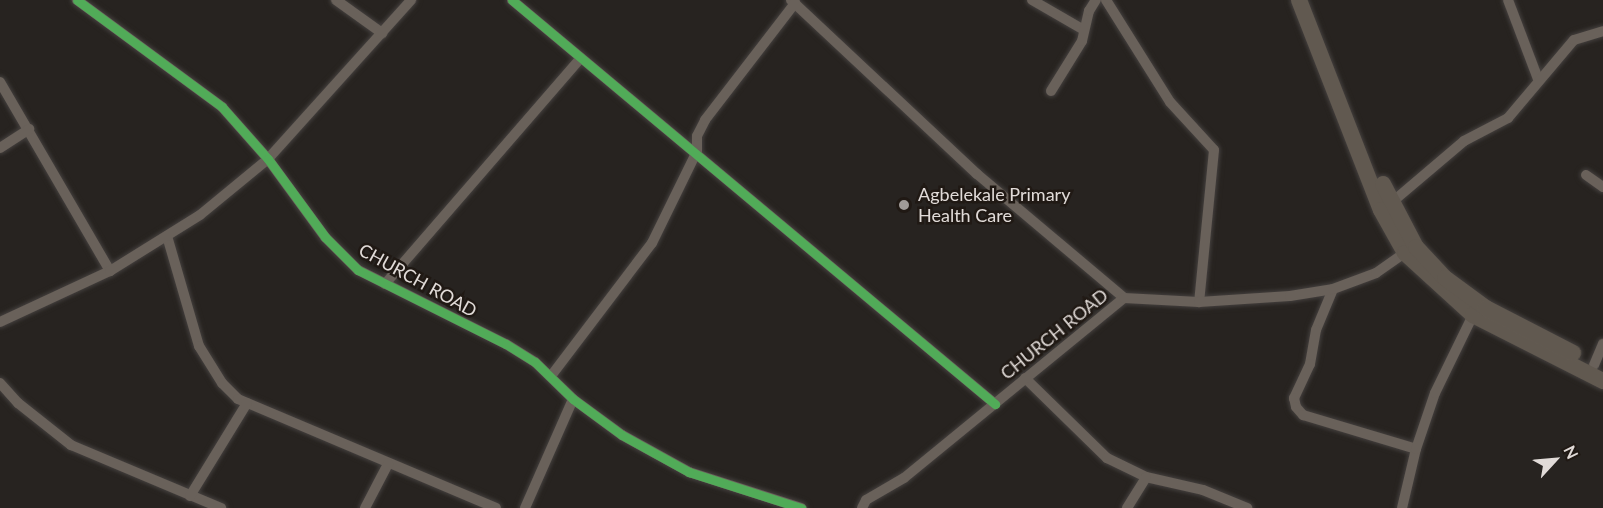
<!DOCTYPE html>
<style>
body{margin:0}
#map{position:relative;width:1603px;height:508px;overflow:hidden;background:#272320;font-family:Lato,sans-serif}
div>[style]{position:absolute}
.roads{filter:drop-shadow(0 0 2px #44403e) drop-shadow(0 0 2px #44403e)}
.minor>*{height:10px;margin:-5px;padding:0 5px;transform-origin:5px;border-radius:5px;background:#69615a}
.primary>*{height:16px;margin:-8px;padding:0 8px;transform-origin:8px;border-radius:8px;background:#615950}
.cycleway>*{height:9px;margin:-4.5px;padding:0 4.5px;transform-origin:4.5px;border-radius:4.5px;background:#51ab58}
.dots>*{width:16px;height:16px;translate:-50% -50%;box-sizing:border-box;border:3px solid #201914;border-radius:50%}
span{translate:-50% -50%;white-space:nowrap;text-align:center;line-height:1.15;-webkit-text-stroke:5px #201914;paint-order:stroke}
.poi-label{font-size:18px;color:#e1dbd8}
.left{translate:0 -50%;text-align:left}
.street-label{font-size:18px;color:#e1dbd8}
.north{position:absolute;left:1525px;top:430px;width:60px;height:60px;-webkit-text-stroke:4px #201914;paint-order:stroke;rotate:64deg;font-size:16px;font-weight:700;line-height:24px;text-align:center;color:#e1dbd8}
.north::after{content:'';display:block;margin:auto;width:21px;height:27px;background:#e1dbd8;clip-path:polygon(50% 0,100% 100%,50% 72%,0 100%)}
</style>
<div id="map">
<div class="roads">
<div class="minor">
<i style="left:77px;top:0;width:180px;rotate:36.4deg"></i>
<i style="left:222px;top:107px;width:69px;rotate:48.5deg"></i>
<i style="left:268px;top:159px;width:97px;rotate:53.8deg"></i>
<i style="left:325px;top:237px;width:47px;rotate:45deg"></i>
<i style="left:358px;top:270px;width:165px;rotate:26.6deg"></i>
<i style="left:506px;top:344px;width:34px;rotate:32deg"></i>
<i style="left:535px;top:362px;width:53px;rotate:44.2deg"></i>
<i style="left:573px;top:399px;width:61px;rotate:36.3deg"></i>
<i style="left:622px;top:435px;width:77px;rotate:28.9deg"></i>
<i style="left:689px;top:472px;width:118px;rotate:17.8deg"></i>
<i style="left:336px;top:0;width:57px;rotate:35.7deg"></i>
<i style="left:512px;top:0;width:630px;rotate:39.91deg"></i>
<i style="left:791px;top:0;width:255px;rotate:43.1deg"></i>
<i style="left:977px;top:174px;width:192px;rotate:40.1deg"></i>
<i style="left:1032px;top:0;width:60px;rotate:30deg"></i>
<i style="left:1106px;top:0;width:120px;rotate:57.9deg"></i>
<i style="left:1170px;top:102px;width:65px;rotate:47.5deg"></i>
<i style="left:1214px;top:150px;width:153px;rotate:95.6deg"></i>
<i style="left:1508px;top:0;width:85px;rotate:69.2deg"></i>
<i style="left:0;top:82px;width:219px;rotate:59.8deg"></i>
<i style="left:1051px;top:91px;width:59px;rotate:-58.2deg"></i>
<i style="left:1082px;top:41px;width:31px;rotate:-77deg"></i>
<i style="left:1089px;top:11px;width:13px;rotate:-58deg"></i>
<i style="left:0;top:148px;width:35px;rotate:-33deg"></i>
<i style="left:1586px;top:175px;width:21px;rotate:35deg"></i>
<i style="left:1391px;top:203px;width:96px;rotate:-40.3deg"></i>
<i style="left:1464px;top:141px;width:50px;rotate:-27.6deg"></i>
<i style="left:1508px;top:118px;width:102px;rotate:-49.8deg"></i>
<i style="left:1574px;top:40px;width:30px;rotate:-17deg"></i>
<i style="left:167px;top:236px;width:115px;rotate:73.8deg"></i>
<i style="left:199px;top:346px;width:44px;rotate:58.1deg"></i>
<i style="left:222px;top:383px;width:23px;rotate:45deg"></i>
<i style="left:238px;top:399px;width:280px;rotate:22.9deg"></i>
<i style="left:385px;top:284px;width:299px;rotate:-49.1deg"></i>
<i style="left:1333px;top:289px;width:44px;rotate:112.5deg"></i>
<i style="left:1316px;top:330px;width:35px;rotate:100deg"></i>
<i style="left:1310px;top:364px;width:38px;rotate:115deg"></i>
<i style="left:1294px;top:398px;width:9px;rotate:77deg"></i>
<i style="left:1296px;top:407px;width:11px;rotate:49deg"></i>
<i style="left:1303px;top:415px;width:118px;rotate:16.7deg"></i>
<i style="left:0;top:322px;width:121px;rotate:-24.9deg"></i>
<i style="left:110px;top:271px;width:106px;rotate:-31.9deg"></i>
<i style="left:200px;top:215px;width:88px;rotate:-39.5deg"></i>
<i style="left:268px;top:159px;width:214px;rotate:-48deg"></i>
<i style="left:1594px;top:365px;width:23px;rotate:-67deg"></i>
<i style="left:551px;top:376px;width:167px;rotate:-52.8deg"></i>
<i style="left:652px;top:243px;width:102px;rotate:-63.9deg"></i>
<i style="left:697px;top:151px;width:15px;rotate:-90deg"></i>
<i style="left:697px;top:136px;width:18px;rotate:-63deg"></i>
<i style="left:705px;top:120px;width:148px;rotate:-52.4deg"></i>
<i style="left:1025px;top:378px;width:115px;rotate:44.3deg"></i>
<i style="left:1107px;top:458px;width:43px;rotate:26deg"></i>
<i style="left:1146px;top:477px;width:58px;rotate:12.8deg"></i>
<i style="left:1203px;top:490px;width:48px;rotate:22.2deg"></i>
<i style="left:0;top:383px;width:27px;rotate:48deg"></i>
<i style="left:18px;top:403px;width:68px;rotate:38.4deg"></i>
<i style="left:71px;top:445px;width:163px;rotate:22.8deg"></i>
<i style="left:190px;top:496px;width:109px;rotate:-58.5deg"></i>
<i style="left:365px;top:508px;width:50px;rotate:-62.4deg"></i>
<i style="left:525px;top:508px;width:119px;rotate:-66.2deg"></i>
<i style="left:862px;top:508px;width:9px;rotate:-63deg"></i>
<i style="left:866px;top:500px;width:44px;rotate:-30.1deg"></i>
<i style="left:904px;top:478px;width:284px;rotate:-39.3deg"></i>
<i style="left:1124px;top:298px;width:75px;rotate:3.1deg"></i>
<i style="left:1199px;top:302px;width:91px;rotate:-3.8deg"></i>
<i style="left:1290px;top:296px;width:44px;rotate:-9.2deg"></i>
<i style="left:1333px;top:289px;width:46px;rotate:-20.4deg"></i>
<i style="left:1376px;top:273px;width:35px;rotate:-35deg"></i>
<i style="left:1127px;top:508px;width:36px;rotate:-58deg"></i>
<i style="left:1402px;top:508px;width:61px;rotate:-76.7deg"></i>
<i style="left:1416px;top:449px;width:59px;rotate:-71.3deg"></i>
<i style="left:1435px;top:393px;width:87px;rotate:-64deg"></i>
</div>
<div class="primary">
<i style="left:1299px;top:0;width:225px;rotate:68.7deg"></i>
<i style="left:1381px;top:210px;width:49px;rotate:60.8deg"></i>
<i style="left:1405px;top:253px;width:92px;rotate:42.4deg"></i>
<i style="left:1473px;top:315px;width:146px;rotate:26.9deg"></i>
<i style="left:1383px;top:184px;width:71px;rotate:62.4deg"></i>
<i style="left:1416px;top:247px;width:42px;rotate:46.9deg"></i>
<i style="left:1445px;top:278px;width:51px;rotate:36.2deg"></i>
<i style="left:1486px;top:308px;width:98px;rotate:27.3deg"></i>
</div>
</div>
<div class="cycleway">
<i style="left:77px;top:0;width:180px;rotate:36.4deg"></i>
<i style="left:222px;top:107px;width:69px;rotate:48.5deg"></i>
<i style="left:268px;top:159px;width:97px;rotate:53.8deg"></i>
<i style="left:325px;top:237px;width:47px;rotate:45deg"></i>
<i style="left:358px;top:270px;width:165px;rotate:26.6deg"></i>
<i style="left:506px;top:344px;width:34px;rotate:32deg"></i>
<i style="left:535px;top:362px;width:53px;rotate:44.2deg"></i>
<i style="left:573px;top:399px;width:61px;rotate:36.3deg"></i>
<i style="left:622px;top:435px;width:77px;rotate:28.9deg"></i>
<i style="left:689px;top:472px;width:118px;rotate:17.8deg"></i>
<i style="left:512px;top:0;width:630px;rotate:39.91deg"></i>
</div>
<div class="dots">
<i style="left:904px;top:205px;background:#a09b98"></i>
</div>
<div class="poi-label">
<span class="left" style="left:918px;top:205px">Agbelekale Primary<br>Health Care</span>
</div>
<div class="street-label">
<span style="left:418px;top:280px;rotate:29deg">CHURCH ROAD</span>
<span style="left:1054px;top:334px;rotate:-39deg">CHURCH ROAD</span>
</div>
<div class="north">N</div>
</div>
